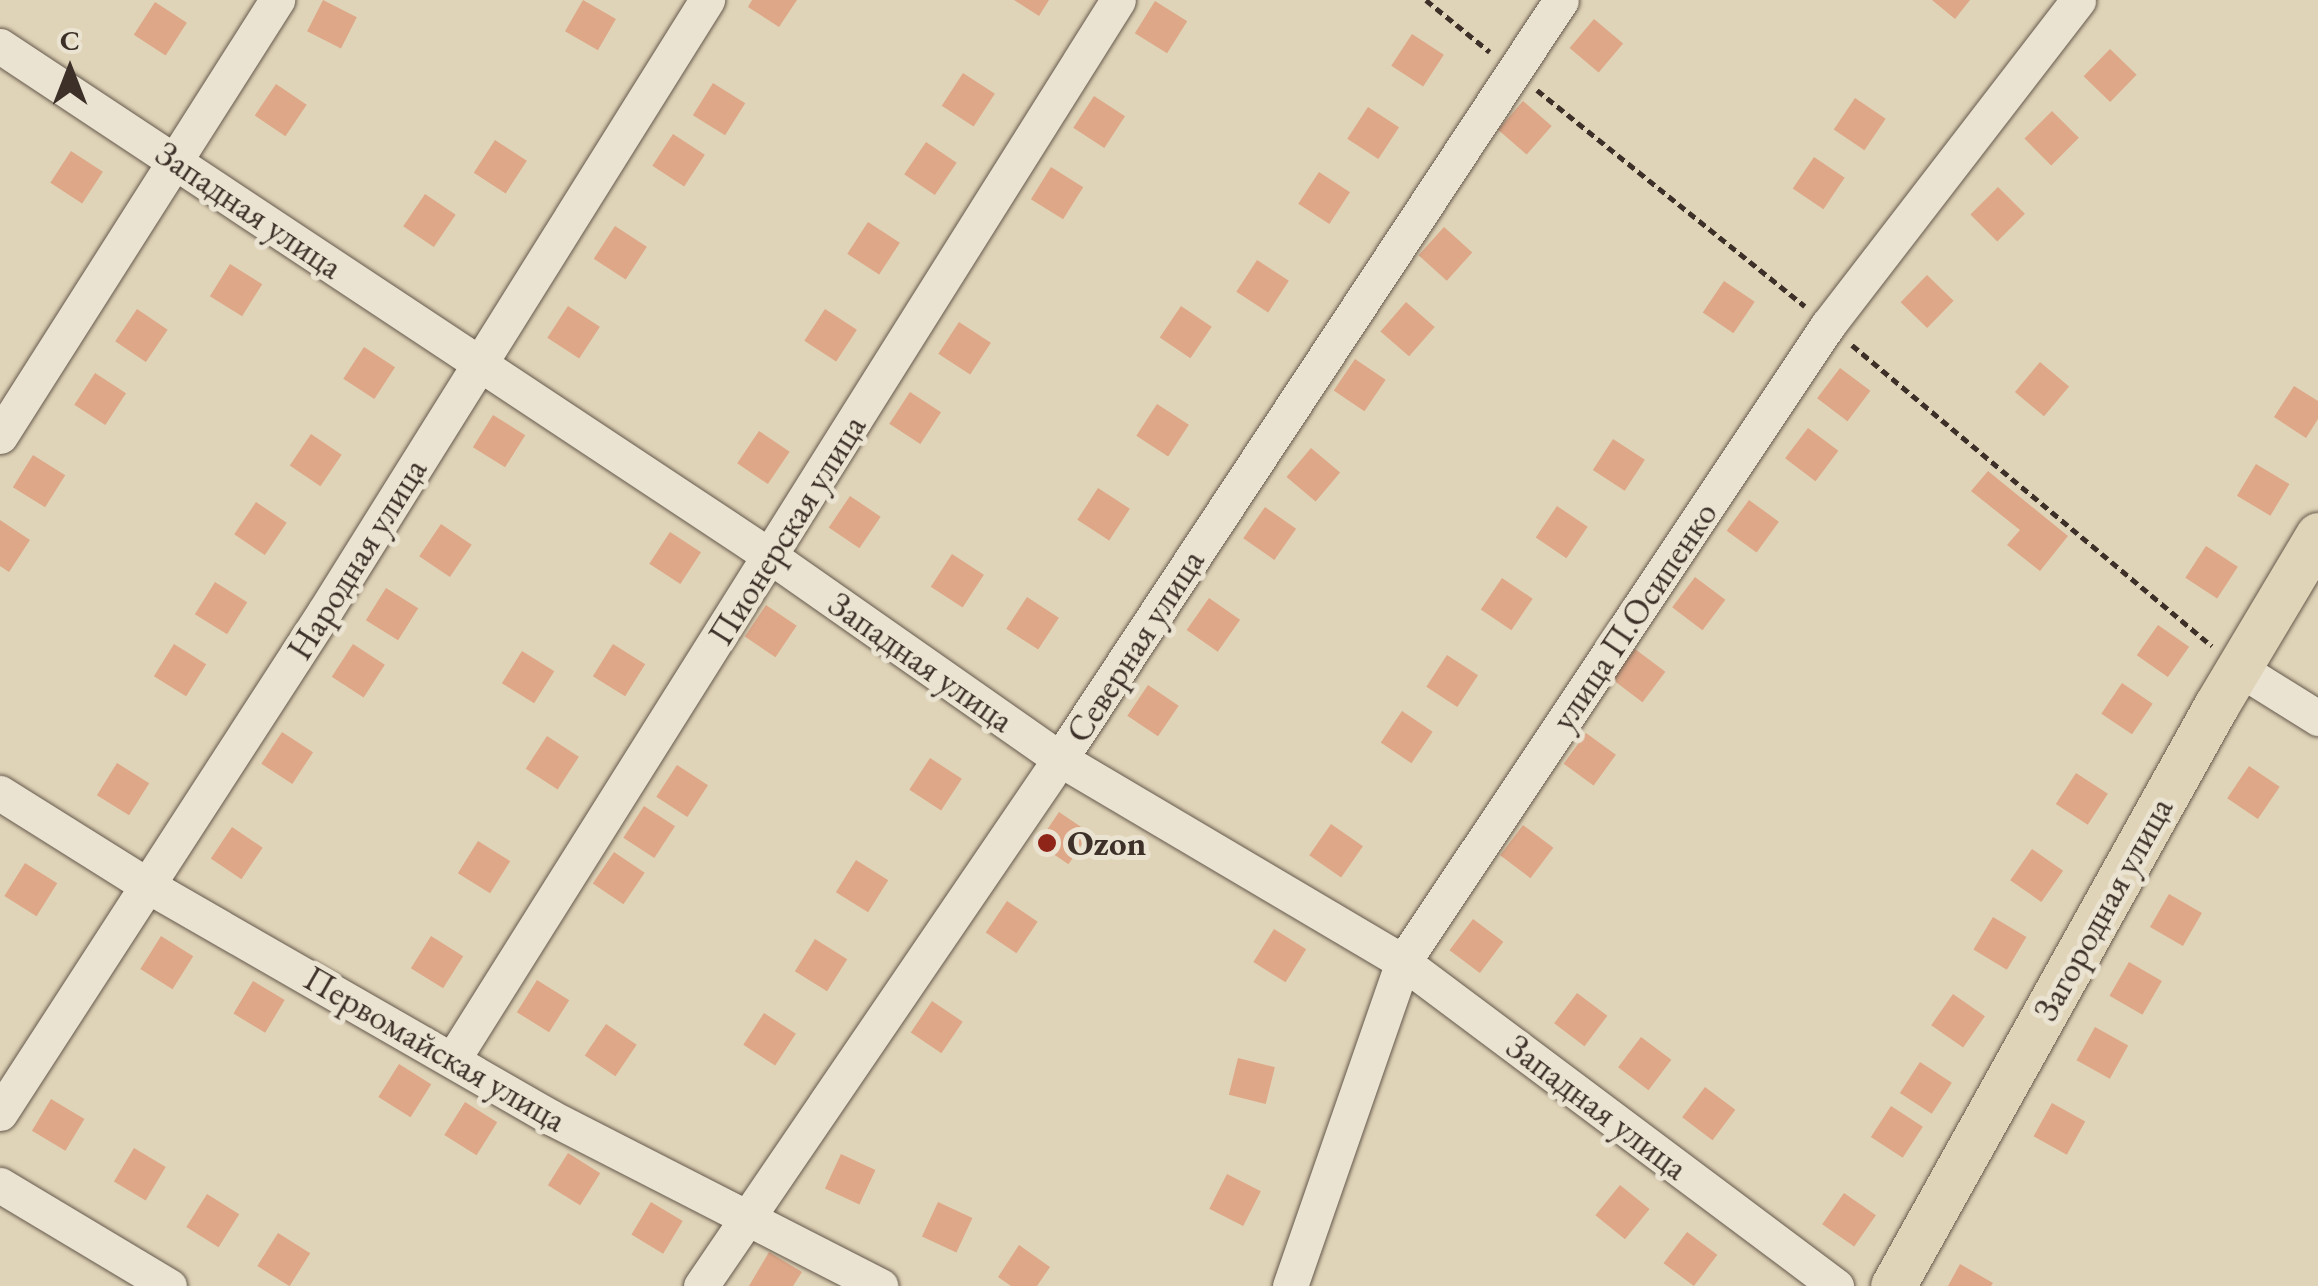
<!DOCTYPE html>
<meta charset="utf-8">
<style>
body{margin:0}
#map{position:relative;width:2318px;height:1286px;overflow:hidden;background:#e0d4b8;font-family:"EB Garamond",serif}
div>[style]{position:absolute}
.building>*{inset:0;background:#dda788;transform-origin:0 0}
.path>*{height:5px;margin-top:-2.5px;transform-origin:0;background:repeating-linear-gradient(90deg,#3c3028 0 8px,transparent 0 13px)}
.roads{filter:drop-shadow(0 0 2px #65594c) drop-shadow(0 0 2px #65594c)}
.minor>*{height:35px;margin:-17.5px;padding:0 17.5px;transform-origin:17.5px;border-radius:17.5px;background:#ebe3d1}
.major>*{height:45px;margin:-22.5px;padding:0 22.5px;transform-origin:22.5px;border-radius:22.5px;background:#e0d4b8}
.dots>*{width:28px;height:28px;translate:-50% -50%;box-sizing:border-box;border:5px solid #ebe3d1;border-radius:50%}
span{translate:-50% -50%;white-space:nowrap;text-align:center;line-height:1.15;-webkit-text-stroke:10px #ebe3d1;paint-order:stroke}
.street-label{font-size:35px;color:#3c3028}
.poi-label{font-size:35px;color:#3c3028;font-weight:700}
.left{translate:0 -50%;text-align:left}
.north{position:absolute;left:20px;top:20px;width:100px;height:100px;-webkit-text-stroke:8px #ebe3d1;paint-order:stroke;rotate:0deg;font-size:28px;font-weight:700;line-height:40px;text-align:center;color:#3c3028}
.north::after{content:'';display:block;margin:auto;width:35px;height:45px;background:#3c3028;clip-path:polygon(50% 0,100% 100%,50% 72%,0 100%)}
</style>
<div id="map">
<div class="building">
<i style="left:323px;top:0;width:38px;height:35px;rotate:27deg"></i>
<i style="left:583px;top:0;width:38px;height:36px;rotate:30deg"></i>
<i style="clip-path:polygon(752px 0,797px 0,779px 27px,748px 7px)"></i>
<i style="clip-path:polygon(1014px 0,1049px 0,1039px 16px)"></i>
<i style="clip-path:polygon(1932px 0,1970px 0,1955px 19px)"></i>
<i style="left:1155px;top:1px;width:38px;height:38px;rotate:32deg"></i>
<i style="left:155px;top:2px;width:38px;height:39px;rotate:33deg"></i>
<i style="left:1594px;top:19px;width:38px;height:38px;rotate:40deg"></i>
<i style="left:1412px;top:34px;width:38px;height:38px;rotate:33deg"></i>
<i style="left:2110px;top:49px;width:37px;height:38px;rotate:44deg"></i>
<i style="left:963px;top:73px;width:38px;height:39px;rotate:33deg"></i>
<i style="left:713px;top:83px;width:38px;height:38px;rotate:32deg"></i>
<i style="left:276px;top:84px;width:37px;height:38px;rotate:34deg"></i>
<i style="left:1094px;top:96px;width:37px;height:38px;rotate:33deg"></i>
<i style="left:1855px;top:98px;width:37px;height:38px;rotate:34deg"></i>
<i style="left:1523px;top:101px;width:38px;height:38px;rotate:41deg"></i>
<i style="left:1368px;top:107px;width:37px;height:38px;rotate:33deg"></i>
<i style="left:2052px;top:111px;width:38px;height:39px;rotate:45deg"></i>
<i style="left:673px;top:134px;width:38px;height:38px;rotate:33deg"></i>
<i style="left:495px;top:140px;width:38px;height:39px;rotate:33deg"></i>
<i style="left:926px;top:142px;width:37px;height:39px;rotate:34deg"></i>
<i style="left:71px;top:151px;width:38px;height:38px;rotate:33deg"></i>
<i style="left:1814px;top:157px;width:37px;height:38px;rotate:34deg"></i>
<i style="left:1051px;top:167px;width:38px;height:38px;rotate:32deg"></i>
<i style="left:1319px;top:172px;width:37px;height:38px;rotate:33deg"></i>
<i style="left:1998px;top:187px;width:38px;height:39px;rotate:45deg"></i>
<i style="left:425px;top:194px;width:37px;height:39px;rotate:34deg"></i>
<i style="left:868px;top:222px;width:38px;height:38px;rotate:33deg"></i>
<i style="left:615px;top:226px;width:38px;height:39px;rotate:33deg"></i>
<i style="left:1444px;top:227px;width:38px;height:38px;rotate:42deg"></i>
<i style="left:1257px;top:260px;width:38px;height:38px;rotate:33deg"></i>
<i style="left:230px;top:264px;width:38px;height:38px;rotate:32deg"></i>
<i style="left:1927px;top:275px;width:37px;height:38px;rotate:44deg"></i>
<i style="left:1724px;top:281px;width:37px;height:38px;rotate:34deg"></i>
<i style="left:1406px;top:302px;width:38px;height:39px;rotate:41deg"></i>
<i style="left:568px;top:306px;width:38px;height:38px;rotate:33deg"></i>
<i style="left:1181px;top:306px;width:37px;height:38px;rotate:34deg"></i>
<i style="left:137px;top:309px;width:37px;height:39px;rotate:34deg"></i>
<i style="left:825px;top:309px;width:38px;height:38px;rotate:33deg"></i>
<i style="left:959px;top:322px;width:38px;height:38px;rotate:33deg"></i>
<i style="left:364px;top:347px;width:37px;height:38px;rotate:33deg"></i>
<i style="left:1355px;top:359px;width:37px;height:38px;rotate:34deg"></i>
<i style="left:2040px;top:362px;width:38px;height:39px;rotate:40deg"></i>
<i style="left:1840px;top:368px;width:38px;height:38px;rotate:37deg"></i>
<i style="left:95px;top:373px;width:37px;height:38px;rotate:33deg"></i>
<i style="clip-path:polygon(2294px 386px,2318px 401px,2318px 419px,2306px 438px,2274px 417px)"></i>
<i style="left:910px;top:392px;width:37px;height:38px;rotate:33deg"></i>
<i style="left:1157px;top:404px;width:38px;height:38px;rotate:33deg"></i>
<i style="left:493px;top:415px;width:38px;height:38px;rotate:32deg"></i>
<i style="left:1808px;top:428px;width:38px;height:38px;rotate:37deg"></i>
<i style="left:759px;top:431px;width:37px;height:39px;rotate:34deg"></i>
<i style="left:311px;top:434px;width:37px;height:38px;rotate:34deg"></i>
<i style="left:1613px;top:439px;width:38px;height:37px;rotate:33deg"></i>
<i style="left:1311px;top:448px;width:38px;height:38px;rotate:40deg"></i>
<i style="left:33px;top:455px;width:38px;height:38px;rotate:32deg"></i>
<i style="left:2256px;top:464px;width:39px;height:37px;rotate:31deg"></i>
<i style="clip-path:polygon(1988px 471px,2068px 536px,2040px 571px,2007px 545px,2020px 530px,1971px 491px)"></i>
<i style="left:1098px;top:488px;width:38px;height:38px;rotate:33deg"></i>
<i style="left:850px;top:496px;width:37px;height:38px;rotate:34deg"></i>
<i style="left:1749px;top:500px;width:37px;height:38px;rotate:36deg"></i>
<i style="left:256px;top:502px;width:37px;height:39px;rotate:34deg"></i>
<i style="left:1557px;top:506px;width:37px;height:38px;rotate:34deg"></i>
<i style="left:1265px;top:507px;width:38px;height:38px;rotate:35deg"></i>
<i style="clip-path:polygon(0 520px,30px 540px,9px 572px,0 566px)"></i>
<i style="left:441px;top:524px;width:37px;height:39px;rotate:34deg"></i>
<i style="left:670px;top:532px;width:37px;height:38px;rotate:33deg"></i>
<i style="left:2206px;top:546px;width:38px;height:38px;rotate:33deg"></i>
<i style="left:952px;top:554px;width:38px;height:39px;rotate:33deg"></i>
<i style="left:1695px;top:577px;width:38px;height:38px;rotate:37deg"></i>
<i style="left:1502px;top:578px;width:37px;height:38px;rotate:34deg"></i>
<i style="left:215px;top:582px;width:38px;height:38px;rotate:32deg"></i>
<i style="left:386px;top:588px;width:38px;height:38px;rotate:32deg"></i>
<i style="left:1027px;top:597px;width:38px;height:38px;rotate:33deg"></i>
<i style="left:1209px;top:598px;width:38px;height:39px;rotate:35deg"></i>
<i style="left:766px;top:605px;width:37px;height:38px;rotate:34deg"></i>
<i style="left:2158px;top:625px;width:38px;height:37px;rotate:35deg"></i>
<i style="left:174px;top:644px;width:38px;height:38px;rotate:32deg"></i>
<i style="left:353px;top:644px;width:38px;height:39px;rotate:33deg"></i>
<i style="left:613px;top:644px;width:38px;height:38px;rotate:32deg"></i>
<i style="left:1635px;top:649px;width:38px;height:38px;rotate:37deg"></i>
<i style="left:522px;top:651px;width:38px;height:38px;rotate:32deg"></i>
<i style="left:1447px;top:655px;width:37px;height:38px;rotate:33deg"></i>
<i style="left:2122px;top:683px;width:37px;height:37px;rotate:34deg"></i>
<i style="left:1148px;top:685px;width:37px;height:37px;rotate:34deg"></i>
<i style="left:1402px;top:711px;width:37px;height:38px;rotate:34deg"></i>
<i style="left:282px;top:732px;width:37px;height:38px;rotate:33deg"></i>
<i style="left:1586px;top:733px;width:37px;height:38px;rotate:36deg"></i>
<i style="left:547px;top:736px;width:38px;height:39px;rotate:33deg"></i>
<i style="left:930px;top:758px;width:38px;height:38px;rotate:33deg"></i>
<i style="left:117px;top:763px;width:38px;height:38px;rotate:32deg"></i>
<i style="left:677px;top:765px;width:37px;height:38px;rotate:33deg"></i>
<i style="left:2249px;top:766px;width:37px;height:39px;rotate:34deg"></i>
<i style="left:2076px;top:773px;width:38px;height:37px;rotate:33deg"></i>
<i style="left:644px;top:806px;width:37px;height:38px;rotate:33deg"></i>
<i style="left:1059px;top:812px;width:37px;height:38px;rotate:34deg"></i>
<i style="left:1331px;top:824px;width:39px;height:38px;rotate:35deg"></i>
<i style="left:1523px;top:825px;width:38px;height:38px;rotate:37deg"></i>
<i style="left:232px;top:827px;width:37px;height:38px;rotate:34deg"></i>
<i style="left:478px;top:841px;width:38px;height:38px;rotate:32deg"></i>
<i style="left:2032px;top:849px;width:38px;height:38px;rotate:35deg"></i>
<i style="left:614px;top:852px;width:37px;height:38px;rotate:34deg"></i>
<i style="left:856px;top:860px;width:38px;height:38px;rotate:32deg"></i>
<i style="left:25px;top:863px;width:38px;height:39px;rotate:32deg"></i>
<i style="left:2169px;top:894px;width:38px;height:38px;rotate:30deg"></i>
<i style="left:1007px;top:901px;width:37px;height:38px;rotate:34deg"></i>
<i style="left:1993px;top:917px;width:39px;height:38px;rotate:31deg"></i>
<i style="left:1473px;top:919px;width:38px;height:39px;rotate:37deg"></i>
<i style="left:1274px;top:929px;width:38px;height:39px;rotate:32deg"></i>
<i style="left:161px;top:936px;width:38px;height:39px;rotate:32deg"></i>
<i style="left:431px;top:936px;width:38px;height:38px;rotate:32deg"></i>
<i style="left:815px;top:939px;width:38px;height:38px;rotate:32deg"></i>
<i style="left:2129px;top:962px;width:38px;height:39px;rotate:30deg"></i>
<i style="left:537px;top:980px;width:38px;height:38px;rotate:32deg"></i>
<i style="left:253px;top:981px;width:37px;height:38px;rotate:31deg"></i>
<i style="left:1577px;top:993px;width:38px;height:38px;rotate:37deg"></i>
<i style="left:1953px;top:994px;width:39px;height:38px;rotate:35deg"></i>
<i style="left:932px;top:1001px;width:37px;height:38px;rotate:34deg"></i>
<i style="left:764px;top:1013px;width:38px;height:38px;rotate:33deg"></i>
<i style="left:606px;top:1024px;width:37px;height:38px;rotate:34deg"></i>
<i style="left:2095px;top:1027px;width:38px;height:38px;rotate:29deg"></i>
<i style="left:1641px;top:1037px;width:38px;height:38px;rotate:37deg"></i>
<i style="left:1238px;top:1058px;width:38px;height:38px;rotate:14deg"></i>
<i style="left:1920px;top:1062px;width:38px;height:37px;rotate:33deg"></i>
<i style="left:399px;top:1064px;width:38px;height:39px;rotate:32deg"></i>
<i style="left:1705px;top:1087px;width:38px;height:38px;rotate:37deg"></i>
<i style="left:51px;top:1099px;width:39px;height:37px;rotate:31deg"></i>
<i style="left:465px;top:1102px;width:38px;height:39px;rotate:32deg"></i>
<i style="left:2052px;top:1103px;width:38px;height:38px;rotate:29deg"></i>
<i style="left:1891px;top:1106px;width:38px;height:37px;rotate:33deg"></i>
<i style="left:134px;top:1148px;width:37px;height:39px;rotate:31deg"></i>
<i style="left:568px;top:1153px;width:38px;height:38px;rotate:32deg"></i>
<i style="left:841px;top:1154px;width:38px;height:38px;rotate:25deg"></i>
<i style="left:1227px;top:1174px;width:38px;height:39px;rotate:27deg"></i>
<i style="left:1620px;top:1185px;width:38px;height:39px;rotate:39deg"></i>
<i style="left:1844px;top:1193px;width:39px;height:38px;rotate:35deg"></i>
<i style="left:207px;top:1194px;width:38px;height:39px;rotate:32deg"></i>
<i style="left:651px;top:1202px;width:37px;height:38px;rotate:31deg"></i>
<i style="left:938px;top:1202px;width:38px;height:38px;rotate:25deg"></i>
<i style="left:1687px;top:1232px;width:38px;height:39px;rotate:37deg"></i>
<i style="left:278px;top:1233px;width:38px;height:39px;rotate:32deg"></i>
<i style="clip-path:polygon(1019px 1245px,1050px 1267px,1037px 1286px,1011px 1286px,998px 1277px)"></i>
<i style="clip-path:polygon(769px 1252px,802px 1272px,793px 1286px,749px 1286px)"></i>
<i style="clip-path:polygon(1960px 1264px,1993px 1283px,1991px 1286px,1948px 1286px)"></i>
</div>
<div class="path">
<i style="left:1426px;top:0;width:82px;rotate:39.1deg"></i>
<i style="left:1537px;top:90px;width:344px;rotate:38.9deg"></i>
<i style="left:1852px;top:345px;width:469px;rotate:39.9deg"></i>
</div>
<div class="roads">
<div class="minor">
<i style="left:0;top:46px;width:924px;rotate:33.52deg"></i>
<i style="left:770px;top:556px;width:354px;rotate:35deg"></i>
<i style="left:1060px;top:759px;width:399px;rotate:30.6deg"></i>
<i style="left:1403px;top:962px;width:541px;rotate:36.81deg"></i>
<i style="left:0;top:436px;width:517px;rotate:-57.57deg"></i>
<i style="left:2241px;top:670px;width:91px;rotate:31.9deg"></i>
<i style="left:0;top:793px;width:171px;rotate:32.1deg"></i>
<i style="left:145px;top:884px;width:469px;rotate:29.9deg"></i>
<i style="left:552px;top:1118px;width:369px;rotate:27.1deg"></i>
<i style="left:453px;top:1059px;width:1250px;rotate:-57.87deg"></i>
<i style="left:0;top:1113px;width:598px;rotate:-57.08deg"></i>
<i style="left:325px;top:611px;width:721px;rotate:-57.99deg"></i>
<i style="left:0;top:1185px;width:197px;rotate:30.9deg"></i>
<i style="left:701px;top:1286px;width:638px;rotate:-55.74deg"></i>
<i style="left:1060px;top:759px;width:909px;rotate:-56.57deg"></i>
<i style="left:1290px;top:1286px;width:343px;rotate:-70.8deg"></i>
<i style="left:1403px;top:962px;width:766px;rotate:-56.29deg"></i>
<i style="left:1828px;top:325px;width:410px;rotate:-52.4deg"></i>
</div>
<div class="major">
<i style="left:1893px;top:1286px;width:664px;rotate:-60.89deg"></i>
<i style="left:2216px;top:706px;width:199px;rotate:-59.2deg"></i>
</div>
</div>
<div class="dots">
<i style="left:1047px;top:843px;background:#8f2418"></i>
</div>
<div class="street-label">
<span style="left:249px;top:210px;rotate:34deg">Западная улица</span>
<span style="left:787px;top:530px;rotate:-58deg">Пионерская улица</span>
<span style="left:357px;top:559px;rotate:-58deg">Народная улица</span>
<span style="left:1634px;top:616px;rotate:-56deg">улица П.Осипенко</span>
<span style="left:1135px;top:646px;rotate:-57deg">Северная улица</span>
<span style="left:921px;top:662px;rotate:35deg">Западная улица</span>
<span style="left:2103px;top:909px;rotate:-61deg">Загородная улица</span>
<span style="left:435px;top:1049px;rotate:30deg">Первомайская улица</span>
<span style="left:1597px;top:1107px;rotate:37deg">Западная улица</span>
</div>
<div class="poi-label">
<span class="left" style="left:1067px;top:843px">Ozon</span>
</div>
<div class="north">С</div>
</div>
